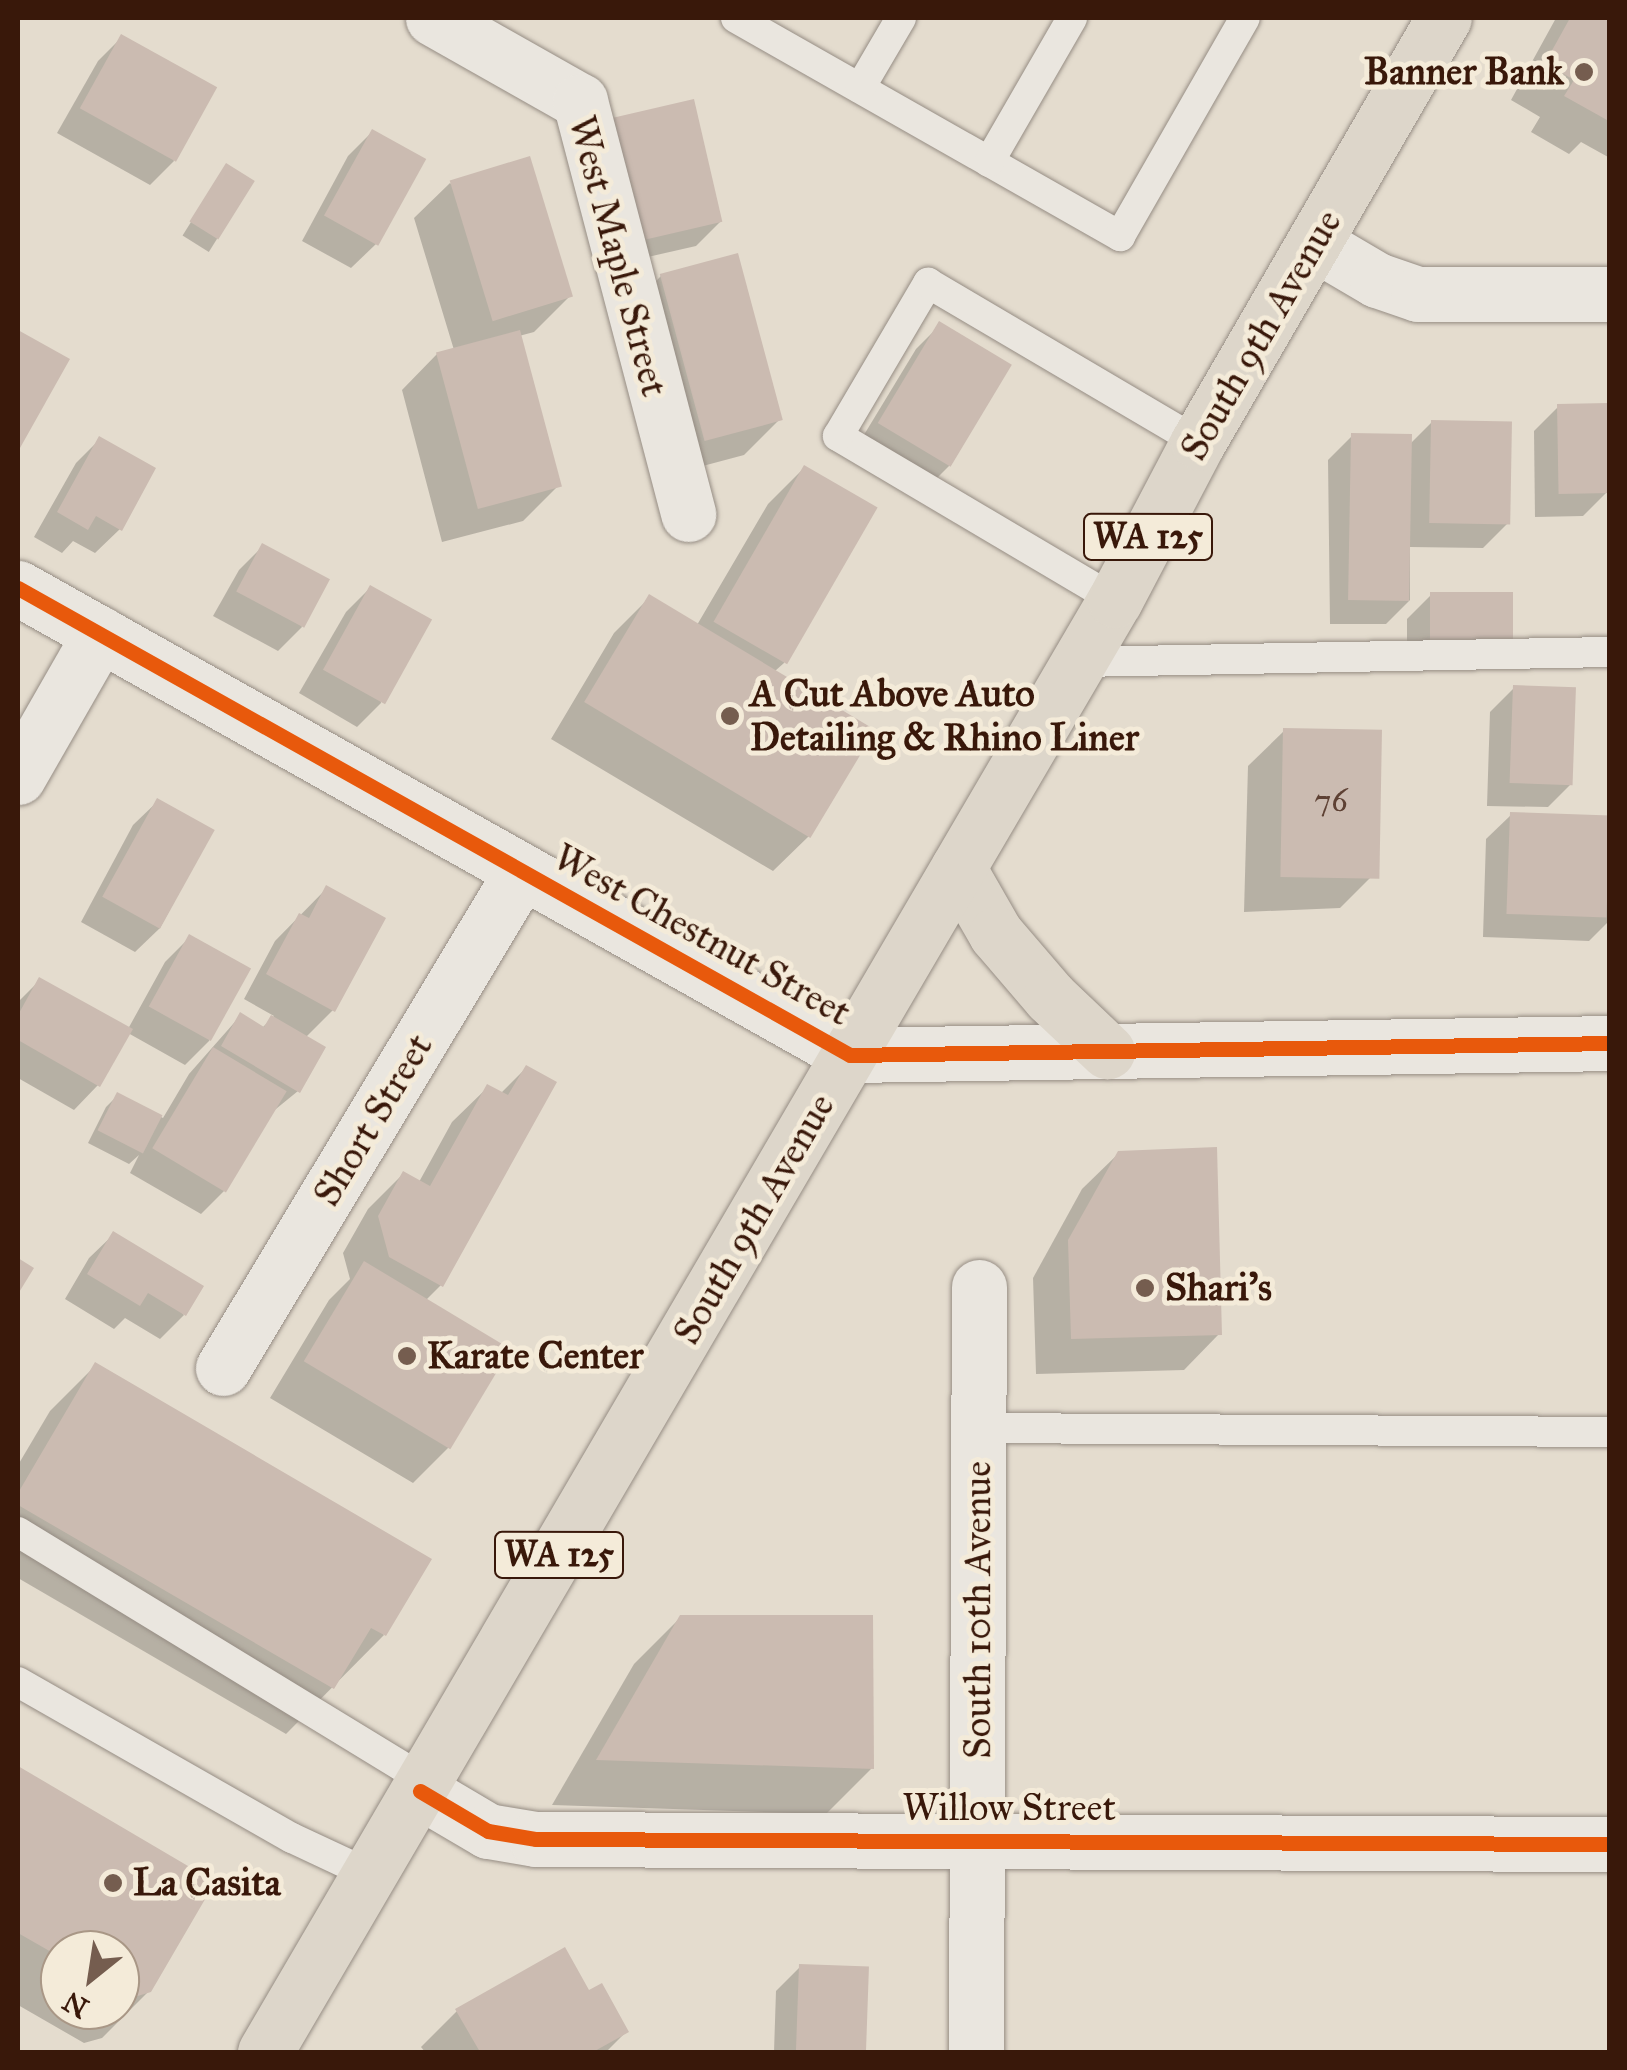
<!DOCTYPE html>
<style>
body{margin:0}
#map{position:relative;width:1627px;height:2070px;overflow:hidden;background:#e4dcce;font-family:"IM FELL Great Primer",serif}
div>[style]{position:absolute}
.shadow>*{inset:0;background:#0003;transform-origin:0 0}
.building>*{inset:0;background:#cbbbb1;transform-origin:0 0}
.roads{filter:drop-shadow(0 0 2px #968d84) drop-shadow(0 0 2px #968d84)}
.service>*{height:30px;margin:-15px;padding:0 15px;transform-origin:15px;border-radius:15px;background:#eae6df}
.minor>*{height:55px;margin:-27.5px;padding:0 27.5px;transform-origin:27.5px;border-radius:27.5px;background:#eae6df}
.tertiary>*{height:55px;margin:-27.5px;padding:0 27.5px;transform-origin:27.5px;border-radius:27.5px;background:#eae6df}
.secondary>*{height:55px;margin:-27.5px;padding:0 27.5px;transform-origin:27.5px;border-radius:27.5px;background:#eae6df}
.primary>*{height:55px;margin:-27.5px;padding:0 27.5px;transform-origin:27.5px;border-radius:27.5px;background:#ddd6ca}
.cycleway>*{height:15px;margin:-7.5px;padding:0 7.5px;transform-origin:7.5px;border-radius:7.5px;background:#e8590c}
.dots>*{width:28px;height:28px;translate:-50% -50%;box-sizing:border-box;border:5px solid #f4ebd9;border-radius:50%}
span{translate:-50% -50%;white-space:nowrap;text-align:center;line-height:1.15;-webkit-text-stroke:10px #f4ebd9;paint-order:stroke}
.number-label{font-size:32px;color:#5e4134}
.number-label span{-webkit-text-stroke-width:0}
.shield-label span{padding:2px 8px;background:#f4ebd9;border:2px solid;border-radius:8px;-webkit-text-stroke-width:0}
.shield-label{font-size:35px;color:#39180a;font-weight:700}
.poi-label{font-size:38px;color:#39180a;font-weight:700}
.right{translate:-100% -50%;text-align:right}
.left{translate:0 -50%;text-align:left}
.street-label{font-size:38px;color:#39180a}
.frame{position:absolute;inset:0;border:20px solid #39180a;pointer-events:none}
.north{position:absolute;left:40px;top:1930px;width:100px;height:100px;box-sizing:border-box;background:#f4ebd9;border:2px solid #a99786;border-radius:50%;rotate:210deg;font-size:28px;font-weight:700;line-height:40px;text-align:center;color:#39180a}
.north::after{content:'';display:block;margin:auto;width:35px;height:45px;background:#755d4f;clip-path:polygon(50% 0,100% 100%,50% 72%,0 100%)}
</style>
<div id="map">
<div class="shadow">
<i style="clip-path:polygon(1556px 18px,1610px 18px,1608px 157px,1581px 142px,1569px 154px,1531px 132px,1540px 117px,1511px 100px)"></i>
<i style="clip-path:polygon(122px 37px,174px 161px,150px 185px,57px 133px,98px 61px)"></i>
<i style="clip-path:polygon(372px 132px,376px 244px,351px 268px,302px 241px,348px 156px)"></i>
<i style="clip-path:polygon(589px 144px,720px 222px,696px 246px,617px 264px)"></i>
<i style="left:226px;top:166px;width:31px;height:82px;rotate:32deg"></i>
<i style="clip-path:polygon(450px 183px,570px 296px,534px 332px,519px 336px,559px 485px,523px 521px,442px 542px,402px 390px,437px 354px,454px 350px,414px 218px)"></i>
<i style="clip-path:polygon(661px 276px,780px 419px,744px 455px,669px 475px,626px 312px)"></i>
<i style="clip-path:polygon(940px 325px,1009px 366px,949px 466px,925px 490px,856px 448px,916px 349px)"></i>
<i style="clip-path:polygon(18px 333px,66px 360px,18px 447px)"></i>
<i style="clip-path:polygon(1558px 407px,1607px 492px,1583px 516px,1535px 517px,1534px 431px)"></i>
<i style="clip-path:polygon(1432px 422px,1507px 524px,1483px 548px,1410px 547px,1410px 600px,1386px 624px,1330px 624px,1328px 460px,1352px 436px,1410px 444px)"></i>
<i style="clip-path:polygon(100px 439px,120px 529px,95px 553px,73px 541px,62px 553px,34px 537px,76px 463px)"></i>
<i style="clip-path:polygon(804px 468px,784px 663px,775px 671px,809px 836px,773px 871px,551px 739px,614px 633px,650px 597px,697px 625px,768px 504px)"></i>
<i style="clip-path:polygon(263px 546px,302px 627px,278px 651px,213px 616px,239px 570px)"></i>
<i style="clip-path:polygon(370px 588px,381px 703px,357px 727px,299px 693px,346px 612px)"></i>
<i style="clip-path:polygon(1431px 595px,1486px 666px,1407px 666px,1407px 619px)"></i>
<i style="clip-path:polygon(1514px 688px,1572px 783px,1548px 807px,1487px 806px,1490px 712px)"></i>
<i style="clip-path:polygon(1284px 731px,1376px 872px,1340px 908px,1244px 912px,1248px 766px)"></i>
<i style="clip-path:polygon(158px 801px,212px 831px,160px 928px,135px 952px,81px 922px,133px 825px)"></i>
<i style="clip-path:polygon(1511px 815px,1610px 818px,1610px 920px,1589px 941px,1483px 937px,1486px 839px)"></i>
<i style="clip-path:polygon(327px 888px,333px 1010px,305px 1038px,298px 1091px,271px 1113px,225px 1190px,201px 1214px,130px 1173px,139px 1155px,129px 1164px,88px 1143px,106px 1107px,118px 1095px,163px 1118px,189px 1074px,241px 1015px,262px 1028px,274px 1016px,244px 999px,275px 941px)"></i>
<i style="clip-path:polygon(189px 938px,248px 970px,209px 1041px,185px 1065px,128px 1033px,98px 1085px,74px 1110px,18px 1078px,18px 1002px,40px 980px,128px 1029px,165px 962px)"></i>
<i style="clip-path:polygon(526px 1068px,441px 1285px,425px 1301px,449px 1447px,413px 1483px,270px 1398px,329px 1300px,350px 1279px,343px 1253px,368px 1209px,403px 1174px,419px 1182px,452px 1122px,488px 1087px,500px 1094px)"></i>
<i style="clip-path:polygon(1119px 1153px,1219px 1334px,1184px 1370px,1036px 1374px,1033px 1278px,1082px 1189px)"></i>
<i style="clip-path:polygon(114px 1234px,184px 1315px,160px 1339px,125px 1318px,114px 1329px,65px 1299px,89px 1258px)"></i>
<i style="clip-path:polygon(96px 1365px,384px 1635px,286px 1734px,18px 1578px,18px 1465px,50px 1411px)"></i>
<i style="clip-path:polygon(681px 1617px,872px 1768px,826px 1814px,552px 1805px,634px 1664px)"></i>
<i style="clip-path:polygon(evenodd,18px 1768px,203px 1878px,149px 1991px,102px 2038px,84px 2043px,18px 2005px,18px 1768px,60px 1950px,120px 1950px,120px 2010px,60px 2010px,60px 1950px)"></i>
<i style="clip-path:polygon(800px 1967px,866px 1969px,864px 2052px,774px 2052px,776px 1991px)"></i>
<i style="clip-path:polygon(588px 1993px,626px 2032px,606px 2052px,425px 2052px,421px 2047px,457px 2011px)"></i>
</div>
<div class="building">
<i style="clip-path:polygon(1570px 18px,1610px 18px,1607px 120px,1564px 96px,1574px 80px,1545px 63px)"></i>
<i style="left:121px;top:34px;width:110px;height:85px;rotate:29deg"></i>
<i style="left:694px;top:99px;width:126px;height:84px;rotate:77deg"></i>
<i style="left:372px;top:129px;width:62px;height:99px;rotate:29deg"></i>
<i style="left:530px;top:156px;width:147px;height:84px;rotate:73deg"></i>
<i style="left:226px;top:163px;width:34px;height:69px;rotate:32deg"></i>
<i style="left:738px;top:253px;width:173px;height:81px;rotate:75deg"></i>
<i style="left:939px;top:321px;width:85px;height:119px;rotate:31deg"></i>
<i style="clip-path:polygon(18px 330px,70px 359px,20px 448px,18px 446px)"></i>
<i style="left:520px;top:330px;width:162px;height:87px;rotate:75deg"></i>
<i style="left:1609px;top:403px;width:90px;height:52px;rotate:89deg"></i>
<i style="left:1431px;top:420px;width:81px;height:103px;rotate:1deg"></i>
<i style="left:1351px;top:433px;width:61px;height:167px;rotate:1deg"></i>
<i style="clip-path:polygon(99px 436px,156px 468px,122px 531px,96px 516px,88px 530px,57px 512px)"></i>
<i style="left:804px;top:465px;width:85px;height:181px;rotate:30deg"></i>
<i style="left:262px;top:543px;width:77px;height:55px;rotate:28deg"></i>
<i style="left:370px;top:585px;width:71px;height:97px;rotate:29deg"></i>
<i style="left:1430px;top:592px;width:83px;height:51px"></i>
<i style="left:649px;top:594px;width:264px;height:126px;rotate:31deg"></i>
<i style="left:1513px;top:685px;width:63px;height:98px;rotate:2deg"></i>
<i style="left:1283px;top:728px;width:99px;height:149px;rotate:1deg"></i>
<i style="left:157px;top:798px;width:66px;height:113px;rotate:29deg"></i>
<i style="left:1510px;top:812px;width:100px;height:102px;rotate:2deg"></i>
<i style="clip-path:polygon(326px 885px,386px 918px,335px 1012px,266px 974px,299px 913px,309px 918px)"></i>
<i style="left:189px;top:934px;width:71px;height:83px;rotate:29deg"></i>
<i style="clip-path:polygon(39px 977px,133px 1029px,100px 1087px,18px 1040px,18px 1015px)"></i>
<i style="clip-path:polygon(240px 1012px,264px 1027px,271px 1015px,326px 1047px,300px 1093px,221px 1046px)"></i>
<i style="left:213px;top:1047px;width:86px;height:118px;rotate:31deg"></i>
<i style="clip-path:polygon(526px 1065px,557px 1082px,443px 1287px,389px 1257px,378px 1216px,403px 1171px,430px 1186px,487px 1084px,508px 1095px)"></i>
<i style="left:117px;top:1092px;width:51px;height:43px;rotate:27deg"></i>
<i style="clip-path:polygon(1217px 1147px,1222px 1335px,1071px 1339px,1068px 1240px,1118px 1151px)"></i>
<i style="clip-path:polygon(113px 1231px,204px 1286px,186px 1316px,148px 1293px,140px 1306px,87px 1274px)"></i>
<i style="clip-path:polygon(18px 1258px,34px 1268px,18px 1294px)"></i>
<i style="left:364px;top:1261px;width:171px;height:117px;rotate:31deg"></i>
<i style="clip-path:polygon(95px 1362px,432px 1559px,386px 1636px,371px 1628px,334px 1689px,18px 1505px,18px 1493px)"></i>
<i style="clip-path:polygon(680px 1615px,873px 1615px,874px 1769px,596px 1760px)"></i>
<i style="clip-path:polygon(18px 1766px,205px 1876px,211px 1889px,151px 1992px,131px 1998px,120px 1992px,120px 1950px,60px 1950px,60px 1957px,18px 1933px)"></i>
<i style="clip-path:polygon(565px 1947px,589px 1990px,602px 1983px,629px 2032px,593px 2052px,480px 2052px,455px 2009px)"></i>
<i style="left:799px;top:1964px;width:70px;height:88px;rotate:2deg"></i>
</div>
<div class="roads">
<div class="service">
<i style="left:736px;top:18px;width:442px;rotate:29.6deg"></i>
<i style="left:1120px;top:236px;width:251px;rotate:-60.2deg"></i>
<i style="left:860px;top:88px;width:81px;rotate:-59.6deg"></i>
<i style="left:989px;top:162px;width:166px;rotate:-60deg"></i>
<i style="left:1115px;top:600px;width:322px;rotate:-149.4deg"></i>
<i style="left:838px;top:436px;width:178px;rotate:-59.5deg"></i>
<i style="left:928px;top:283px;width:313px;rotate:30.5deg"></i>
<i style="left:1079px;top:662px;width:531px;rotate:-1.08deg"></i>
<i style="left:979px;top:1428px;width:631px;rotate:0.36deg"></i>
<i style="left:18px;top:1532px;width:478px;rotate:31.4deg"></i>
<i style="left:18px;top:1682px;width:315px;rotate:29.7deg"></i>
<i style="left:292px;top:1838px;width:87px;rotate:25.1deg"></i>
</div>
<div class="minor">
<i style="left:433px;top:18px;width:169px;rotate:29.5deg"></i>
<i style="left:580px;top:101px;width:427px;rotate:75.3deg"></i>
<i style="left:1314px;top:243px;width:73px;rotate:30.4deg"></i>
<i style="left:1377px;top:280px;width:43px;rotate:18.9deg"></i>
<i style="left:1418px;top:294px;width:192px"></i>
<i style="left:18px;top:777px;width:165px;rotate:-60.2deg"></i>
<i style="left:223px;top:1368px;width:580px;rotate:-58.97deg"></i>
<i style="left:420px;top:1791px;width:79px;rotate:30.5deg"></i>
<i style="left:488px;top:1831px;width:49px;rotate:9.5deg"></i>
<i style="left:536px;top:1839px;width:1074px;rotate:0.27deg"></i>
<i style="left:976px;top:2052px;width:765px;rotate:-89.78deg"></i>
</div>
<div class="tertiary">
<i style="left:850px;top:1055px;width:760px;rotate:-0.9deg"></i>
</div>
<div class="secondary">
<i style="left:18px;top:588px;width:954px;rotate:29.31deg"></i>
</div>
<div class="primary">
<i style="left:958px;top:868px;width:76px;rotate:60.1deg"></i>
<i style="left:996px;top:934px;width:83px;rotate:49.4deg"></i>
<i style="left:1050px;top:997px;width:79px;rotate:43.5deg"></i>
<i style="left:265px;top:2052px;width:1682px;rotate:-59.66deg"></i>
<i style="left:1115px;top:600px;width:178px;rotate:-62.3deg"></i>
<i style="left:1198px;top:442px;width:490px;rotate:-59.9deg"></i>
</div>
</div>
<div class="cycleway">
<i style="left:18px;top:588px;width:954px;rotate:29.31deg"></i>
<i style="left:850px;top:1055px;width:760px;rotate:-0.9deg"></i>
<i style="left:420px;top:1791px;width:79px;rotate:30.5deg"></i>
<i style="left:488px;top:1831px;width:49px;rotate:9.5deg"></i>
<i style="left:536px;top:1839px;width:1074px;rotate:0.27deg"></i>
</div>
<div class="dots">
<i style="left:1584px;top:72px;background:#755d4f"></i>
<i style="left:730px;top:716px;background:#755d4f"></i>
<i style="left:1145px;top:1288px;background:#755d4f"></i>
<i style="left:407px;top:1356px;background:#755d4f"></i>
<i style="left:113px;top:1883px;background:#755d4f"></i>
</div>
<div class="number-label">
<span style="left:1331px;top:801px">76</span>
</div>
<div class="shield-label">
<span style="left:1148px;top:537px">WA 125</span>
<span style="left:559px;top:1555px">WA 125</span>
</div>
<div class="poi-label">
<span class="right" style="left:1564px;top:72px">Banner Bank</span>
<span class="left" style="left:750px;top:716px">A Cut Above Auto<br>Detailing &amp; Rhino Liner</span>
<span class="left" style="left:1165px;top:1288px">Shari's</span>
<span class="left" style="left:427px;top:1356px">Karate Center</span>
<span class="left" style="left:133px;top:1883px">La Casita</span>
</div>
<div class="street-label">
<span style="left:618px;top:256px;rotate:75deg">West Maple Street</span>
<span style="left:1261px;top:335px;rotate:-60deg">South 9th Avenue</span>
<span style="left:702px;top:935px;rotate:29deg">West Chestnut Street</span>
<span style="left:373px;top:1120px;rotate:-59deg">Short Street</span>
<span style="left:754px;top:1219px;rotate:-60deg">South 9th Avenue</span>
<span style="left:978px;top:1610px;rotate:-90deg">South 10th Avenue</span>
<span style="left:1009px;top:1808px">Willow Street</span>
</div>
<div class="frame"></div>
<div class="north">N</div>
</div>
